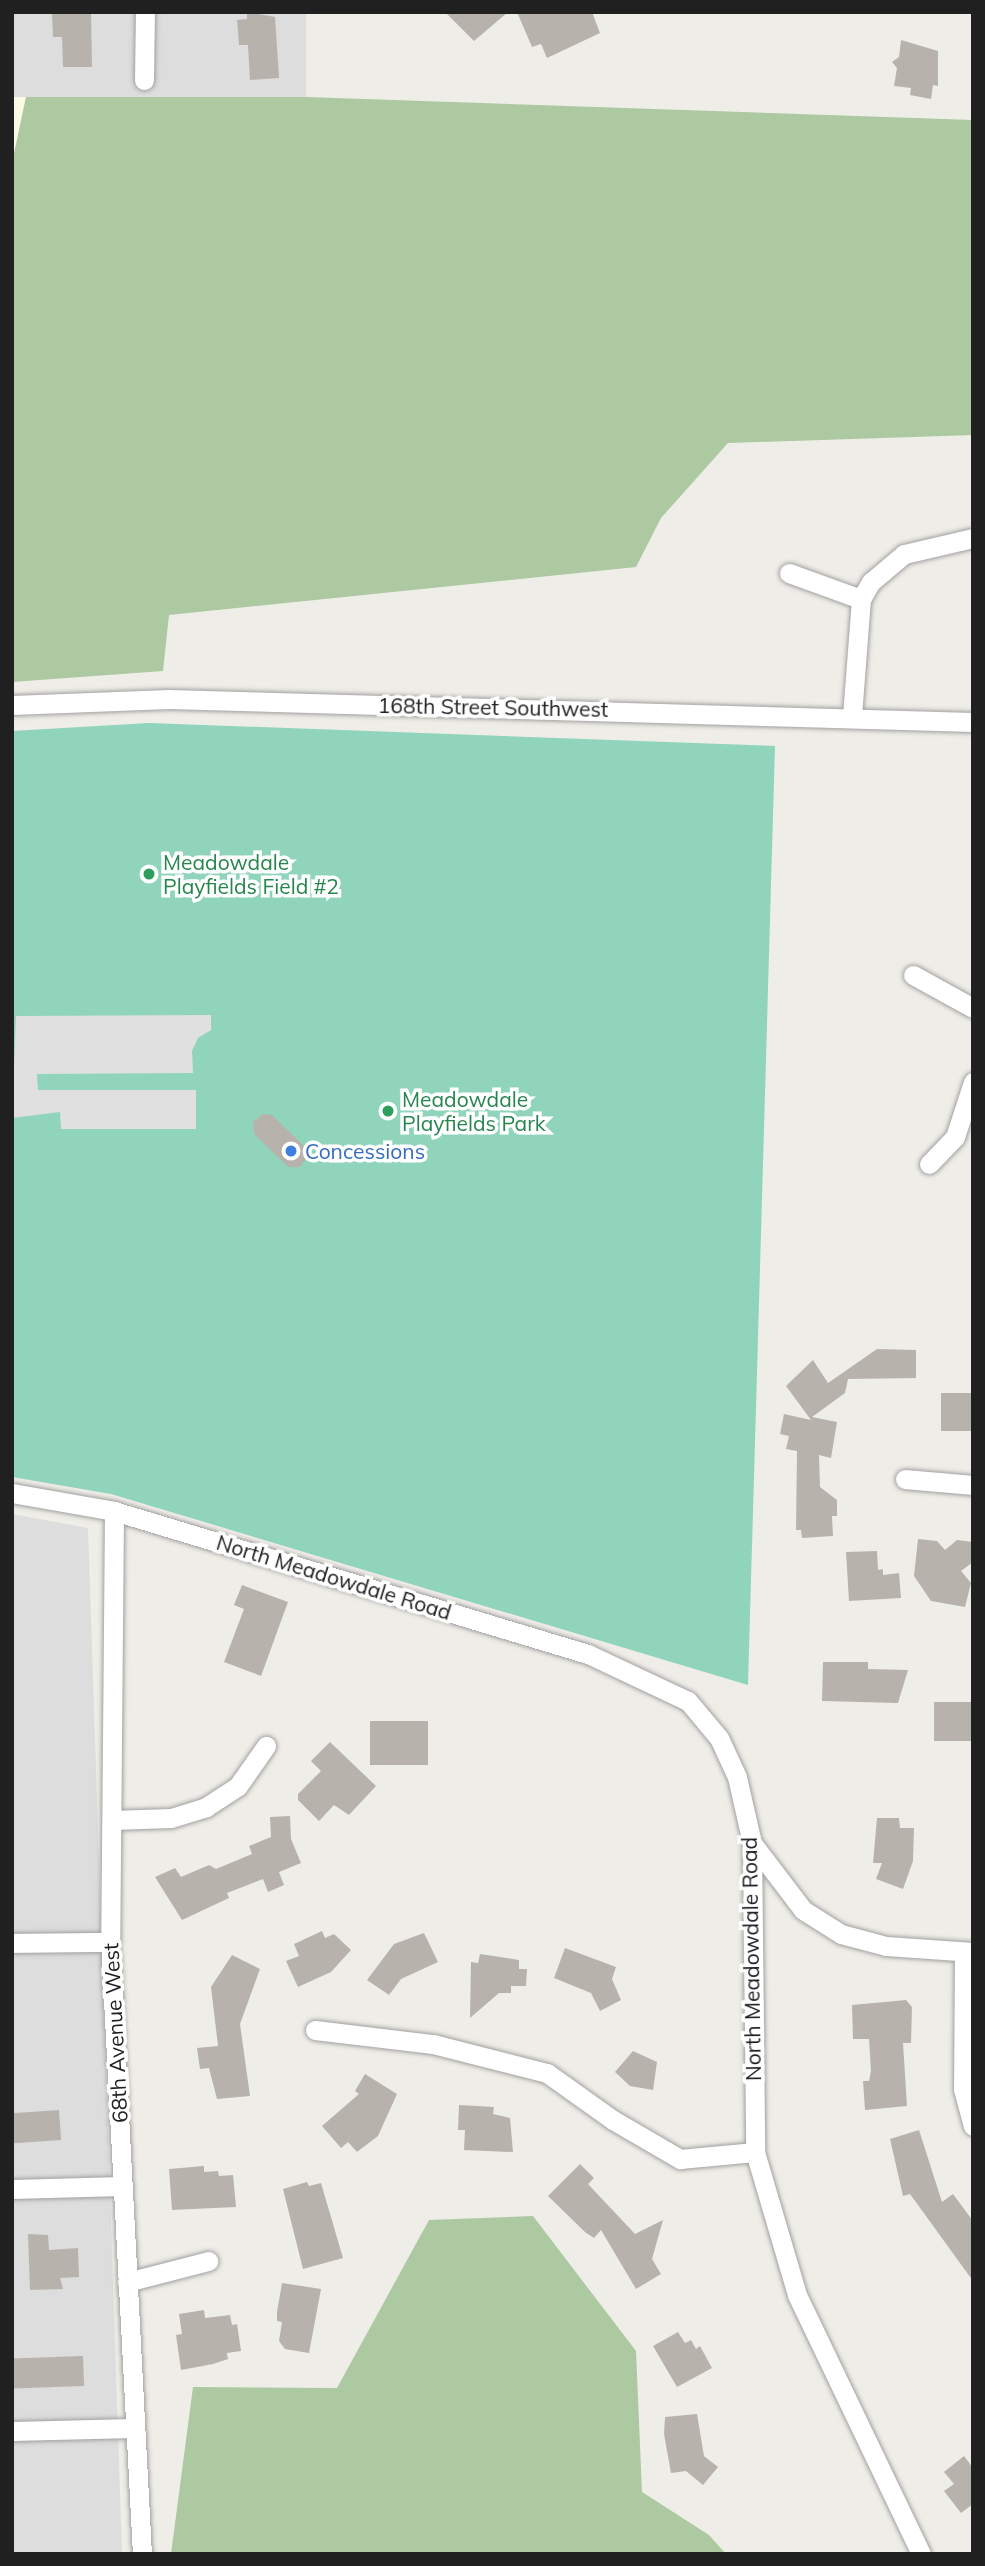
<!DOCTYPE html>
<style>
body{margin:0}
#map{position:relative;width:985px;height:2566px;overflow:hidden;background:#efede7;font-family:Mulish,sans-serif}
div>[style]{position:absolute}
.residential>*{inset:0;background:#dedddd;transform-origin:0 0}
.education>*{inset:0;background:#fafbe4}
.forest>*{inset:0;background:#acc9a1}
.pitch>*{inset:0;background:#90d4bc}
.parking>*{inset:0;background:#e0e0e0}
.building>*{inset:0;background:#b8b2ad;transform-origin:0 0}
.roads{filter:drop-shadow(0 0 2px #a1a1a1) drop-shadow(0 0 2px #a1a1a1)}
.minor>*{height:19px;margin:-9.5px;padding:0 9.5px;transform-origin:9.5px;border-radius:9.5px;background:#fff}
.dots>*{width:19px;height:19px;translate:-50% -50%;box-sizing:border-box;border:4px solid #fff;border-radius:50%}
span{translate:-50% -50%;white-space:nowrap;text-align:center;line-height:1.15;-webkit-text-stroke:7px #fff;paint-order:stroke}
.street-label{font-size:21px;color:#202020}
.leisure-label{font-size:21px;color:#27864d}
.left{translate:0 -50%;text-align:left}
.shop-label{font-size:21px;color:#366cbe}
.frame{position:absolute;inset:0;border:14px solid #202020;pointer-events:none}
</style>
<div id="map">
<div class="residential">
<i style="left:12px;top:12px;width:294px;height:85px"></i>
<i style="clip-path:polygon(12px 1514px,88px 1528px,122px 2554px,12px 2554px)"></i>
</div>
<div class="education">
<i style="clip-path:polygon(12px 97px,26px 97px,12px 163px)"></i>
</div>
<div class="forest">
<i style="clip-path:polygon(26px 97px,306px 97px,973px 120px,973px 435px,728px 443px,661px 518px,636px 567px,169px 615px,163px 671px,12px 682px,12px 163px)"></i>
<i style="clip-path:polygon(533px 2216px,636px 2351px,642px 2492px,709px 2535px,726px 2554px,171px 2554px,193px 2387px,337px 2388px,429px 2220px)"></i>
</div>
<div class="pitch">
<i style="clip-path:polygon(149px 723px,775px 746px,748px 1685px,111px 1494px,12px 1477px,12px 731px)"></i>
</div>
<div class="parking">
<i style="clip-path:polygon(211px 1015px,211px 1030px,198px 1038px,192px 1051px,193px 1073px,37px 1074px,38px 1090px,196px 1090px,196px 1129px,61px 1129px,60px 1112px,12px 1118px,16px 1016px)"></i>
</div>
<div class="building">
<i style="clip-path:polygon(62px 12px,91px 12px,92px 67px,63px 67px,62px 37px,53px 37px,52px 14px)"></i>
<i style="clip-path:polygon(247px 12px,275px 17px,279px 78px,250px 80px,248px 45px,239px 45px,237px 20px,247px 19px)"></i>
<i style="clip-path:polygon(445px 12px,508px 12px,474px 41px)"></i>
<i style="clip-path:polygon(517px 12px,592px 12px,600px 33px,547px 58px,541px 44px,532px 47px)"></i>
<i style="clip-path:polygon(901px 40px,938px 51px,938px 86px,933px 85px,931px 99px,910px 95px,911px 88px,894px 86px,897px 68px,892px 62px,899px 57px)"></i>
<i style="clip-path:polygon(263px 1114px,272px 1115px,306px 1148px,308px 1156px,300px 1167px,288px 1167px,254px 1134px,253px 1122px)"></i>
<i style="clip-path:polygon(877px 1349px,916px 1350px,916px 1378px,848px 1379px,845px 1393px,812px 1417px,837px 1422px,831px 1458px,819px 1455px,820px 1487px,837px 1500px,837px 1516px,832px 1516px,833px 1536px,802px 1538px,801px 1530px,796px 1530px,797px 1451px,786px 1449px,789px 1436px,780px 1434px,784px 1414px,811px 1420px,786px 1386px,813px 1360px,828px 1383px)"></i>
<i style="left:941px;top:1393px;width:32px;height:38px"></i>
<i style="clip-path:polygon(918px 1539px,937px 1541px,945px 1550px,957px 1540px,973px 1542px,973px 1562px,961px 1571px,971px 1583px,965px 1607px,931px 1601px,914px 1576px)"></i>
<i style="clip-path:polygon(877px 1551px,878px 1570px,883px 1569px,883px 1575px,899px 1573px,901px 1598px,849px 1601px,846px 1552px)"></i>
<i style="clip-path:polygon(242px 1585px,288px 1602px,261px 1676px,224px 1662px,244px 1609px,234px 1605px)"></i>
<i style="clip-path:polygon(823px 1662px,868px 1662px,868px 1669px,908px 1670px,898px 1703px,822px 1701px)"></i>
<i style="left:934px;top:1702px;width:39px;height:39px"></i>
<i style="left:370px;top:1721px;width:58px;height:44px"></i>
<i style="clip-path:polygon(330px 1742px,376px 1786px,349px 1815px,334px 1805px,319px 1821px,298px 1800px,298px 1794px,321px 1771px,311px 1761px)"></i>
<i style="clip-path:polygon(290px 1816px,291px 1839px,301px 1863px,279px 1872px,284px 1885px,268px 1892px,263px 1879px,227px 1893px,229px 1898px,182px 1920px,155px 1877px,175px 1868px,181px 1877px,209px 1865px,216px 1869px,252px 1854px,249px 1846px,271px 1837px,270px 1817px)"></i>
<i style="clip-path:polygon(877px 1818px,899px 1818px,900px 1828px,914px 1828px,913px 1861px,903px 1889px,876px 1879px,882px 1863px,873px 1863px)"></i>
<i style="clip-path:polygon(322px 1931px,325px 1938px,334px 1934px,351px 1950px,331px 1972px,298px 1987px,286px 1961px,299px 1956px,294px 1944px)"></i>
<i style="clip-path:polygon(424px 1933px,438px 1962px,401px 1979px,389px 1995px,367px 1980px,394px 1944px)"></i>
<i style="clip-path:polygon(565px 1948px,616px 1967px,612px 1979px,621px 2000px,600px 2011px,591px 1993px,554px 1978px)"></i>
<i style="clip-path:polygon(480px 1954px,519px 1960px,519px 1969px,527px 1969px,526px 1986px,511px 1986px,511px 1993px,499px 1993px,470px 2018px,471px 1962px,478px 1963px)"></i>
<i style="clip-path:polygon(232px 1955px,260px 1969px,240px 2024px,250px 2096px,217px 2099px,209px 2068px,200px 2069px,197px 2048px,218px 2046px,211px 1987px)"></i>
<i style="clip-path:polygon(906px 2000px,912px 2007px,911px 2043px,903px 2043px,907px 2106px,865px 2110px,863px 2081px,869px 2081px,871px 2071px,869px 2039px,853px 2039px,852px 2005px)"></i>
<i style="clip-path:polygon(633px 2051px,657px 2062px,653px 2090px,630px 2086px,615px 2072px)"></i>
<i style="clip-path:polygon(365px 2074px,397px 2094px,378px 2136px,357px 2152px,348px 2142px,341px 2148px,322px 2126px,359px 2094px,355px 2091px)"></i>
<i style="clip-path:polygon(459px 2105px,494px 2107px,493px 2114px,510px 2118px,513px 2152px,464px 2150px,465px 2130px,458px 2130px)"></i>
<i style="left:59px;top:2110px;width:30px;height:47px;rotate:86deg"></i>
<i style="clip-path:polygon(919px 2130px,942px 2202px,953px 2194px,973px 2221px,973px 2281px,910px 2194px,903px 2196px,890px 2139px)"></i>
<i style="clip-path:polygon(580px 2164px,594px 2178px,588px 2184px,635px 2234px,663px 2220px,652px 2259px,661px 2274px,636px 2289px,601px 2230px,594px 2238px,585px 2232px,548px 2196px)"></i>
<i style="clip-path:polygon(204px 2166px,204px 2172px,218px 2171px,219px 2176px,233px 2175px,236px 2207px,172px 2210px,169px 2169px)"></i>
<i style="clip-path:polygon(307px 2182px,309px 2186px,321px 2183px,343px 2258px,303px 2269px,283px 2189px)"></i>
<i style="clip-path:polygon(28px 2234px,48px 2235px,49px 2250px,78px 2248px,79px 2277px,60px 2278px,63px 2289px,30px 2290px)"></i>
<i style="clip-path:polygon(282px 2283px,321px 2289px,309px 2353px,285px 2349px,279px 2341px,282px 2322px,277px 2321px,277px 2312px)"></i>
<i style="clip-path:polygon(204px 2310px,205px 2318px,230px 2315px,232px 2325px,237px 2324px,241px 2351px,227px 2353px,228px 2359px,213px 2364px,181px 2370px,176px 2335px,182px 2334px,179px 2314px)"></i>
<i style="clip-path:polygon(678px 2332px,685px 2343px,691px 2340px,696px 2349px,700px 2346px,712px 2368px,677px 2387px,653px 2346px)"></i>
<i style="left:83px;top:2356px;width:30px;height:71px;rotate:88deg"></i>
<i style="clip-path:polygon(697px 2414px,704px 2456px,718px 2467px,703px 2485px,686px 2471px,671px 2473px,664px 2434px,665px 2417px)"></i>
<i style="clip-path:polygon(964px 2456px,973px 2468px,973px 2504px,961px 2513px,944px 2491px,954px 2484px,944px 2472px)"></i>
</div>
<div class="roads">
<div class="minor">
<i style="left:144px;top:80px;width:68px;rotate:-89.2deg"></i>
<i style="left:789px;top:573px;width:77px;rotate:19.9deg"></i>
<i style="left:12px;top:705px;width:157px;rotate:-2.2deg"></i>
<i style="left:169px;top:699px;width:804px;rotate:1.64deg"></i>
<i style="left:852px;top:716px;width:117px;rotate:-85.6deg"></i>
<i style="left:861px;top:599px;width:20px;rotate:-60deg"></i>
<i style="left:871px;top:582px;width:43px;rotate:-40.3deg"></i>
<i style="left:904px;top:554px;width:71px;rotate:-13.1deg"></i>
<i style="left:913px;top:975px;width:68px;rotate:28.8deg"></i>
<i style="left:929px;top:1164px;width:37px;rotate:-46deg"></i>
<i style="left:955px;top:1137px;width:58px;rotate:-71.9deg"></i>
<i style="left:905px;top:1479px;width:68px;rotate:5deg"></i>
<i style="left:12px;top:1493px;width:104px;rotate:10deg"></i>
<i style="left:114px;top:1511px;width:495px;rotate:16.8deg"></i>
<i style="left:588px;top:1654px;width:110px;rotate:25.2deg"></i>
<i style="left:688px;top:1701px;width:48px;rotate:50deg"></i>
<i style="left:719px;top:1738px;width:43px;rotate:65.2deg"></i>
<i style="left:737px;top:1777px;width:68px;rotate:77.2deg"></i>
<i style="left:752px;top:1843px;width:309px;rotate:89.4deg"></i>
<i style="left:755px;top:2152px;width:149px;rotate:73.6deg"></i>
<i style="left:797px;top:2295px;width:287px;rotate:64.4deg"></i>
<i style="left:114px;top:1511px;width:431px;rotate:90.5deg"></i>
<i style="left:110px;top:1942px;width:613px;rotate:87.01deg"></i>
<i style="left:112px;top:1820px;width:59px;rotate:-1.9deg"></i>
<i style="left:171px;top:1818px;width:37px;rotate:-17deg"></i>
<i style="left:206px;top:1807px;width:38px;rotate:-33deg"></i>
<i style="left:238px;top:1786px;width:49px;rotate:-55deg"></i>
<i style="left:752px;top:1843px;width:84px;rotate:52.7deg"></i>
<i style="left:803px;top:1910px;width:45px;rotate:32.3deg"></i>
<i style="left:841px;top:1934px;width:47px;rotate:14.9deg"></i>
<i style="left:886px;top:1946px;width:87px;rotate:3.9deg"></i>
<i style="left:12px;top:1943px;width:98px;rotate:-0.6deg"></i>
<i style="left:964px;top:1952px;width:137px;rotate:90.4deg"></i>
<i style="left:963px;top:2089px;width:38px;rotate:75deg"></i>
<i style="left:315px;top:2030px;width:119px;rotate:6.8deg"></i>
<i style="left:433px;top:2044px;width:118px;rotate:14.3deg"></i>
<i style="left:547px;top:2073px;width:81px;rotate:35.5deg"></i>
<i style="left:613px;top:2120px;width:78px;rotate:30.2deg"></i>
<i style="left:680px;top:2159px;width:75px;rotate:-5.3deg"></i>
<i style="left:12px;top:2189px;width:110px;rotate:-1.6deg"></i>
<i style="left:127px;top:2282px;width:84px;rotate:-14.5deg"></i>
<i style="left:12px;top:2431px;width:122px;rotate:-1.4deg"></i>
</div>
</div>
<div class="dots">
<i style="left:149px;top:874px;background:#2e9e5b"></i>
<i style="left:388px;top:1111px;background:#2e9e5b"></i>
<i style="left:291px;top:1151px;background:#3f7fe0"></i>
</div>
<div class="street-label">
<span style="left:493px;top:707px;rotate:1deg">168th Street Southwest</span>
<span style="left:334px;top:1577px;rotate:17deg">North Meadowdale Road</span>
<span style="left:751px;top:1959px;rotate:-91deg">North Meadowdale Road</span>
<span style="left:115px;top:2033px;rotate:-93deg">68th Avenue West</span>
</div>
<div class="leisure-label">
<span class="left" style="left:163px;top:874px">Meadowdale<br>Playfields Field #2</span>
<span class="left" style="left:402px;top:1111px">Meadowdale<br>Playfields Park</span>
</div>
<div class="shop-label">
<span class="left" style="left:305px;top:1151px">Concessions</span>
</div>
<div class="frame"></div>
</div>
